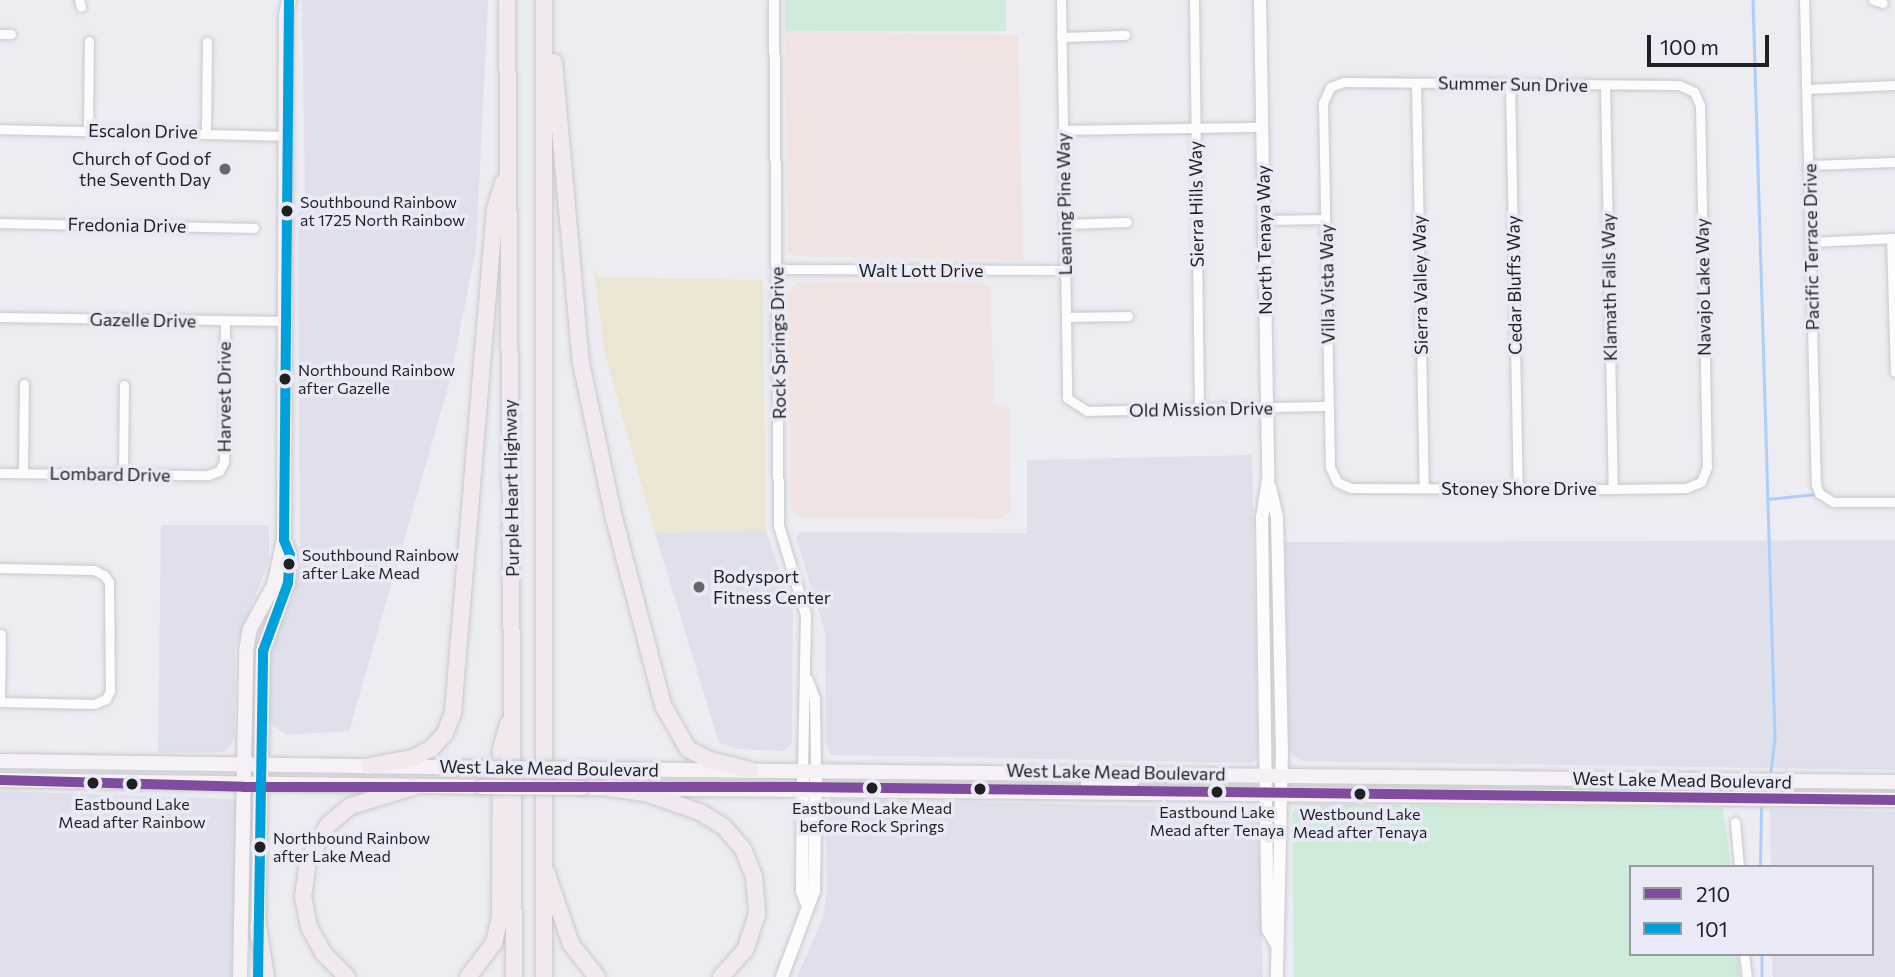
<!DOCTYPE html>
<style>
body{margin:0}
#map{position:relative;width:1895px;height:977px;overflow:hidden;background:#ececf2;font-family:Commissioner,sans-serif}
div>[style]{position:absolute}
.built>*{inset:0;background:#dfe0ec;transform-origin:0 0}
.education>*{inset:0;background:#f0e3e2}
.green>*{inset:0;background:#cfebd9;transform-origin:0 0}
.sand>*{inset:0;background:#ebe6d4}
.stream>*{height:2.5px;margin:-1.25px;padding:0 1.25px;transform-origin:1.25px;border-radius:1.25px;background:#abcff9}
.roads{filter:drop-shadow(0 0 2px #c8c9cd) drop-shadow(0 0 2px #c8c9cd)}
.minor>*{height:9px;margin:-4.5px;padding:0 4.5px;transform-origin:4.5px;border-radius:4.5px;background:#fcfcfd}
.tertiary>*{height:10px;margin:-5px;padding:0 5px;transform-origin:5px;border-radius:5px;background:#fcfcfd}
.secondary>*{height:12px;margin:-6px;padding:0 6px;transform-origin:6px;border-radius:6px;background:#fcfcfd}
.primary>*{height:14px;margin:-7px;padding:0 7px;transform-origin:7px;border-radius:7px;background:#f5f1f5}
.motorway>*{height:16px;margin:-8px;padding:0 8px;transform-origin:8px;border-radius:8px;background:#f2e9ef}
.bridges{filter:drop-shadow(0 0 2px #c7c7ca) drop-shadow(0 0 2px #c7c7ca)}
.primary-bridge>*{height:14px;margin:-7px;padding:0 7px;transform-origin:7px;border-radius:7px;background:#f5f1f5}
.bus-1>*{height:10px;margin:-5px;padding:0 5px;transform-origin:5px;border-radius:5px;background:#804c9e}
.bus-2>*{height:10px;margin:-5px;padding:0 5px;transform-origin:5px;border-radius:5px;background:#00a0dc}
.dots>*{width:19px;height:19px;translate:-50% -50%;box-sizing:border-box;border:4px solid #e9eaf5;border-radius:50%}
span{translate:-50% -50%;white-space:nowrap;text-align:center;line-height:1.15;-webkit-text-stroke:7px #e9eaf5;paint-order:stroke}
.bus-label{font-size:16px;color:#1f2024}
.left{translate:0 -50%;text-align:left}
.street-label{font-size:18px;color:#1f2024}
.poi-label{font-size:18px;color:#1f2024}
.right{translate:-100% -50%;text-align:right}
.legend{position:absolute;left:1629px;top:865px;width:245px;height:91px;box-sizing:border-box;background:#e9eaf5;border:2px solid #9899a1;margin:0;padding:9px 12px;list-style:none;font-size:21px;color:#1f2024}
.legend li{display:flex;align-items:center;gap:14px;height:35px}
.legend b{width:35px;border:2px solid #9899a1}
.scale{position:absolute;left:1647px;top:35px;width:122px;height:32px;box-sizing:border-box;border:4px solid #1f2024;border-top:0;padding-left:9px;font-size:21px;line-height:24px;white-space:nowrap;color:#1f2024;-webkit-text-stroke:5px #e9eaf5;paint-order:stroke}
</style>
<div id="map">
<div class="built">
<i style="clip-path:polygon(302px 0,488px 0,476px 249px,449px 384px,349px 731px,286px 735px,269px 722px,269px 647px,293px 597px,300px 562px,298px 215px,305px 200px)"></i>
<i style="clip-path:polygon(1252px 455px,1258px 758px,1251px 763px,831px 755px,826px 745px,825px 632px,796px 538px,801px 532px,1027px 533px,1027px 460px)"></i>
<i style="clip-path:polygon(161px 525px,269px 525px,269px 560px,235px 648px,235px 736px,230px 747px,222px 752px,158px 753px)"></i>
<i style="clip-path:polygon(766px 531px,793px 608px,792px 743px,784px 751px,738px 749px,719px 743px,655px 533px)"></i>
<i style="clip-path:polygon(1895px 540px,1895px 770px,1303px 761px,1294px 757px,1289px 746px,1285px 542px)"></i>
<i style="left:0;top:791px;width:239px;height:186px;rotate:2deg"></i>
<i style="clip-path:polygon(831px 799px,1247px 808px,1258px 818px,1263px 977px,797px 977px,823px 917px,827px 890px,825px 807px)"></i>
<i style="clip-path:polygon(1770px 809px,1895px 812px,1895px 977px,1773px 977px,1772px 954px,1872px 954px,1872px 867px,1771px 867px)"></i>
</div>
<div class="education">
<i style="clip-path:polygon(785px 31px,1018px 35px,1023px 260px,793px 256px,788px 252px)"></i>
<i style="clip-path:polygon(799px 281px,983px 283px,990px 288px,994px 404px,1009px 409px,1011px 510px,1001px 519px,801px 518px,791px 508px,788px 292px)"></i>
</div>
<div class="green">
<i style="left:785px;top:0;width:221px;height:31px"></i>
<i style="clip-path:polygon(1299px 804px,1723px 808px,1731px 867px,1631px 867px,1631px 954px,1737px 954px,1740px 977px,1294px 977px,1292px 813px)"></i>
</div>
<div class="sand">
<i style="clip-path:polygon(594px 270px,600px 277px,763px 280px,766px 531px,655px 533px,604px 351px)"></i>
</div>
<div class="stream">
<i style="left:1753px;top:0;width:739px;rotate:88.29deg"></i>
<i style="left:1775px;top:739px;width:32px;rotate:97deg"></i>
<i style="left:1767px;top:499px;width:49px;rotate:-5.8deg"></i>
<i style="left:1760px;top:867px;width:59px;rotate:-89deg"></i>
<i style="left:1762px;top:954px;width:23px;rotate:90deg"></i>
</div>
<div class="roads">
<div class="minor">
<i style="left:79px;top:0;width:7px;rotate:74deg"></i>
<i style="left:1061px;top:0;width:398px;rotate:89.1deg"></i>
<i style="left:1067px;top:398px;width:24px;rotate:33deg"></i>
<i style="left:1087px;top:411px;width:242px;rotate:-1.2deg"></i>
<i style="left:1194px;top:0;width:408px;rotate:89.3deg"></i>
<i style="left:1804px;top:0;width:485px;rotate:88.6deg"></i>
<i style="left:1816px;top:485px;width:9px;rotate:69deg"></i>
<i style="left:1819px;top:493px;width:17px;rotate:33deg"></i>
<i style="left:1833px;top:502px;width:62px"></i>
<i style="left:1873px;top:0;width:10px;rotate:17deg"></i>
<i style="left:0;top:34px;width:11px"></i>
<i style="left:1061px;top:37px;width:64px;rotate:-1.8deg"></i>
<i style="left:1344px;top:82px;width:335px;rotate:0.5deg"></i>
<i style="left:1679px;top:85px;width:17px;rotate:25deg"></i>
<i style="left:1694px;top:92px;width:14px;rotate:65deg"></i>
<i style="left:1700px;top:105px;width:362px;rotate:88.9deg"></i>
<i style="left:1707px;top:467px;width:16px;rotate:112deg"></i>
<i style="left:1701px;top:482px;width:16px;rotate:158deg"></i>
<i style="left:1686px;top:488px;width:73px;rotate:179.2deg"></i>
<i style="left:1613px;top:489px;width:262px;rotate:-179.8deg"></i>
<i style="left:1351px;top:488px;width:15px;rotate:-157deg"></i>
<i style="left:1337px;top:482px;width:17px;rotate:-115deg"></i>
<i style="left:1330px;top:467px;width:364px;rotate:-91.1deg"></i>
<i style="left:1323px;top:103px;width:17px;rotate:-66deg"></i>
<i style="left:1330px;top:87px;width:15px;rotate:-20deg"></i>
<i style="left:1416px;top:83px;width:405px;rotate:88.9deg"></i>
<i style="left:1510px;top:83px;width:405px;rotate:88.9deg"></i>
<i style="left:1605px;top:85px;width:404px;rotate:88.9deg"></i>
<i style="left:1807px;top:89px;width:88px;rotate:-2.6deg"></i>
<i style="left:0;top:129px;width:286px;rotate:1.4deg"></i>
<i style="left:1063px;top:130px;width:199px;rotate:-0.9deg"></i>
<i style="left:88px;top:131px;width:90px;rotate:-89.4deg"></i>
<i style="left:206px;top:132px;width:90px;rotate:-89.4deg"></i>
<i style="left:1809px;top:165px;width:86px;rotate:-2deg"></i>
<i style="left:1264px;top:220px;width:61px;rotate:-0.9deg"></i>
<i style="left:0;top:223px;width:254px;rotate:1.1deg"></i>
<i style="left:1065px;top:224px;width:62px;rotate:-1.8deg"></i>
<i style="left:1891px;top:238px;width:134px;rotate:88.3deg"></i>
<i style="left:1811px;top:242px;width:84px;rotate:-2.7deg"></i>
<i style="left:776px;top:269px;width:290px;rotate:0.2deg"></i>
<i style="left:0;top:317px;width:286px;rotate:0.8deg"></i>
<i style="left:1067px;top:317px;width:61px;rotate:-0.9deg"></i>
<i style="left:0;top:473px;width:208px;rotate:0.6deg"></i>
<i style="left:208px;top:475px;width:12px;rotate:-20deg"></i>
<i style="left:219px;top:471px;width:10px;rotate:-61deg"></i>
<i style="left:224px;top:462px;width:141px;rotate:-89.6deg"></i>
<i style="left:23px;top:473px;width:89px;rotate:-89.4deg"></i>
<i style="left:123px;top:474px;width:89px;rotate:-89.4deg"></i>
<i style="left:0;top:568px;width:94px;rotate:1.2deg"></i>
<i style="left:94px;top:570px;width:11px;rotate:27deg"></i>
<i style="left:104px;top:575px;width:9px;rotate:54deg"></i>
<i style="left:109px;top:582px;width:109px;rotate:89.5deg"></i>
<i style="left:110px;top:691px;width:9px;rotate:117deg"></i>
<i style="left:106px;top:699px;width:13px;rotate:157deg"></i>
<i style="left:94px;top:704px;width:94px;rotate:-178.8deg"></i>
<i style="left:0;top:702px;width:68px;rotate:-89.2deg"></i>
<i style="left:1735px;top:822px;width:45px;rotate:84.9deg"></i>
<i style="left:1744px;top:954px;width:23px;rotate:83deg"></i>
</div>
<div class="tertiary">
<i style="left:774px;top:0;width:526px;rotate:89.46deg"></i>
<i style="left:779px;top:526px;width:93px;rotate:73.1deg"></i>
<i style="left:806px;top:615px;width:155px;rotate:91.1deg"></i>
<i style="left:808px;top:680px;width:20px;rotate:70deg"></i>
<i style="left:815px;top:699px;width:71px;rotate:89.2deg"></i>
</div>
<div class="secondary">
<i style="left:1260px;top:0;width:480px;rotate:89deg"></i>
<i style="left:1268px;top:480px;width:37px;rotate:99deg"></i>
<i style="left:1262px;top:517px;width:413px;rotate:89.2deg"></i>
<i style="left:1268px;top:930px;width:17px;rotate:59deg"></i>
<i style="left:1270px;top:487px;width:31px;rotate:77deg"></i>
<i style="left:1277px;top:517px;width:234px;rotate:88.8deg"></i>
<i style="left:1282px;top:751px;width:226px;rotate:91.3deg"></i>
<i style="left:803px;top:770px;width:121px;rotate:90.5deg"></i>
<i style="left:802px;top:891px;width:12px;rotate:70deg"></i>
<i style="left:782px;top:977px;width:92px;rotate:-69.6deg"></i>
<i style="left:814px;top:891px;width:121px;rotate:-89.1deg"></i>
</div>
<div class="primary">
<i style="left:0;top:761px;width:482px;rotate:0.8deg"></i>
<i style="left:582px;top:769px;width:1313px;rotate:0.57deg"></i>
<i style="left:0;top:780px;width:482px;rotate:0.8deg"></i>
<i style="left:1088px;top:785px;width:45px;rotate:-6.3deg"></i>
<i style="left:582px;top:788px;width:1313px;rotate:0.52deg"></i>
<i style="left:258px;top:937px;width:286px;rotate:-89deg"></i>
<i style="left:263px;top:651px;width:72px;rotate:-69.8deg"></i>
<i style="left:288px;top:583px;width:28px;rotate:-86deg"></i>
<i style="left:290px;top:555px;width:16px;rotate:-112deg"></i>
<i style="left:284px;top:540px;width:525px;rotate:-89.78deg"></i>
<i style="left:286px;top:15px;width:15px;rotate:-79deg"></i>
<i style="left:240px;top:977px;width:326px;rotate:-88.9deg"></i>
<i style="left:246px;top:651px;width:22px;rotate:-80deg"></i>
<i style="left:250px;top:629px;width:50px;rotate:-61.4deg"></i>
<i style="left:274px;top:585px;width:46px;rotate:-77.5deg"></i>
</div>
<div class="motorway">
<i style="left:507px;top:0;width:977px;rotate:89.59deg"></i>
<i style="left:554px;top:62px;width:302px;rotate:84.9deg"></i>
<i style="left:581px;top:363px;width:158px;rotate:78deg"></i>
<i style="left:614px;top:518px;width:193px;rotate:75.3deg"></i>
<i style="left:663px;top:705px;width:51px;rotate:60.4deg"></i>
<i style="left:688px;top:749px;width:25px;rotate:27deg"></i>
<i style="left:710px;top:760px;width:41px;rotate:14deg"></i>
<i style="left:369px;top:766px;width:45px;rotate:-10.3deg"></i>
<i style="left:413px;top:758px;width:21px;rotate:-28deg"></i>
<i style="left:432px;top:748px;width:20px;rotate:-49deg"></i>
<i style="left:445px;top:733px;width:22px;rotate:-68deg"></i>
<i style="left:453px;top:713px;width:506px;rotate:-85.24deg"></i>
<i style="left:495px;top:209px;width:28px;rotate:-73deg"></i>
<i style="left:609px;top:788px;width:36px;rotate:8deg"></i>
<i style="left:645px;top:793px;width:58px;rotate:19.1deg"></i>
<i style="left:700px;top:812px;width:28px;rotate:32deg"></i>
<i style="left:724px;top:827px;width:29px;rotate:49deg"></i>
<i style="left:743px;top:849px;width:29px;rotate:68deg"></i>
<i style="left:754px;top:876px;width:38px;rotate:85deg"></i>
<i style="left:757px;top:914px;width:38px;rotate:108deg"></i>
<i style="left:745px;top:950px;width:36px;rotate:132deg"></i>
<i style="left:546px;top:871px;width:77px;rotate:71.1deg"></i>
<i style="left:571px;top:944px;width:42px;rotate:51.8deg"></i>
<i style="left:258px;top:926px;width:52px;rotate:81.1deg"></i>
<i style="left:347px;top:977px;width:33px;rotate:-135deg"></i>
<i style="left:324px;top:954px;width:31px;rotate:-119deg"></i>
<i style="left:309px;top:927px;width:31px;rotate:-101deg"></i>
<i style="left:303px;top:897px;width:37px;rotate:-82deg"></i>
<i style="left:308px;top:860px;width:40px;rotate:-60.3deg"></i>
<i style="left:328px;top:825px;width:30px;rotate:-40deg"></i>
<i style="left:351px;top:806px;width:65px;rotate:-17deg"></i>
<i style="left:468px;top:977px;width:43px;rotate:-52.6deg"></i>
<i style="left:494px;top:943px;width:26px;rotate:-77deg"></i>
<i style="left:500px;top:918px;width:169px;rotate:-89.7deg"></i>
<i style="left:501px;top:749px;width:26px;rotate:-74deg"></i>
<i style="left:544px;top:977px;width:977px;rotate:-90deg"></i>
</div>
</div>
<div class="bridges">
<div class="primary-bridge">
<i style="left:482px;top:768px;width:100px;rotate:0.6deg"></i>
<i style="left:482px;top:787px;width:100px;rotate:0.6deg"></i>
</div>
</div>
<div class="bus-1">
<i style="left:0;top:780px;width:244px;rotate:1.6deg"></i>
<i style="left:244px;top:787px;width:556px"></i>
<i style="left:800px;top:787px;width:1095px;rotate:0.68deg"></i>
</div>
<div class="bus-2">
<i style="left:258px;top:977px;width:326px;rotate:-89.1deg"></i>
<i style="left:263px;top:651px;width:72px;rotate:-69.8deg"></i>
<i style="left:288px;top:583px;width:28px;rotate:-86deg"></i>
<i style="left:290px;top:555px;width:16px;rotate:-112deg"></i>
<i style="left:284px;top:540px;width:540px;rotate:-89.47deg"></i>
</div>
<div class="dots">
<i style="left:225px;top:169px;background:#67676c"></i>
<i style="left:287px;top:211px;background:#1f2024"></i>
<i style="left:285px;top:379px;background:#1f2024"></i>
<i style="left:289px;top:564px;background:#1f2024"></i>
<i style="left:699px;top:587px;background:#67676c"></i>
<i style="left:93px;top:783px;background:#1f2024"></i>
<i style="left:132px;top:784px;background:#1f2024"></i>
<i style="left:872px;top:788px;background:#1f2024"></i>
<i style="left:980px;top:789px;background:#1f2024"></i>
<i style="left:1217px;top:792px;background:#1f2024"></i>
<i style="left:1360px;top:794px;background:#1f2024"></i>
<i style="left:260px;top:847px;background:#1f2024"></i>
</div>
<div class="bus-label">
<span class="left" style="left:300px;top:211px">Southbound Rainbow<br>at 1725 North Rainbow</span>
<span class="left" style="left:298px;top:379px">Northbound Rainbow<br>after Gazelle</span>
<span class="left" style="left:302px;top:564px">Southbound Rainbow<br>after Lake Mead</span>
<span style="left:132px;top:813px">Eastbound Lake<br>Mead after Rainbow</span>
<span style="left:872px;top:817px">Eastbound Lake Mead<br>before Rock Springs</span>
<span style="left:1217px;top:821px">Eastbound Lake<br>Mead after Tenaya</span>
<span style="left:1360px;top:823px">Westbound Lake<br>Mead after Tenaya</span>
<span class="left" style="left:273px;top:847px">Northbound Rainbow<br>after Lake Mead</span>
</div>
<div class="street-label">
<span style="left:1513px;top:84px;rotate:1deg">Summer Sun Drive</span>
<span style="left:143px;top:131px;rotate:1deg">Escalon Drive</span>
<span style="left:1064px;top:204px;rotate:-91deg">Leaning Pine Way</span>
<span style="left:1196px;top:204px;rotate:-91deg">Sierra Hills Way</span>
<span style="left:127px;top:225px;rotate:1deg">Fredonia Drive</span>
<span style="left:1264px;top:240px;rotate:-91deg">North Tenaya Way</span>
<span style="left:1811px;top:247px;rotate:-91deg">Pacific Terrace Drive</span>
<span style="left:921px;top:270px">Walt Lott Drive</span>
<span style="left:1327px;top:284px;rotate:-91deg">Villa Vista Way</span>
<span style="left:1420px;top:285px;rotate:-91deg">Sierra Valley Way</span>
<span style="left:1514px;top:285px;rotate:-91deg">Cedar Bluffs Way</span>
<span style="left:1609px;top:287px;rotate:-91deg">Klamath Falls Way</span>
<span style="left:1703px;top:287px;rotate:-91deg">Navajo Lake Way</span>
<span style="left:143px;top:320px;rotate:1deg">Gazelle Drive</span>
<span style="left:778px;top:343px;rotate:-91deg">Rock Springs Drive</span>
<span style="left:224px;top:397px;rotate:-90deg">Harvest Drive</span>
<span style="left:1201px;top:409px;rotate:-1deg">Old Mission Drive</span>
<span style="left:110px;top:474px;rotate:1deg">Lombard Drive</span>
<span style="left:511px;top:488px;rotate:-91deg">Purple Heart Highway</span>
<span style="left:1519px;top:488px">Stoney Shore Drive</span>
<span style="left:549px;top:768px;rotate:1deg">West Lake Mead Boulevard</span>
<span style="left:1116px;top:772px;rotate:1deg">West Lake Mead Boulevard</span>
<span style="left:1682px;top:780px;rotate:1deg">West Lake Mead Boulevard</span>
</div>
<div class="poi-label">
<span class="right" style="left:211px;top:169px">Church of God of<br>the Seventh Day</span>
<span class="left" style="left:713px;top:587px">Bodysport<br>Fitness Center</span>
</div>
<ul class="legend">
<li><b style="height:9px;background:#804c9e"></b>210</li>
<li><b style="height:9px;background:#00a0dc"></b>101</li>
</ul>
<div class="scale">100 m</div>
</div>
